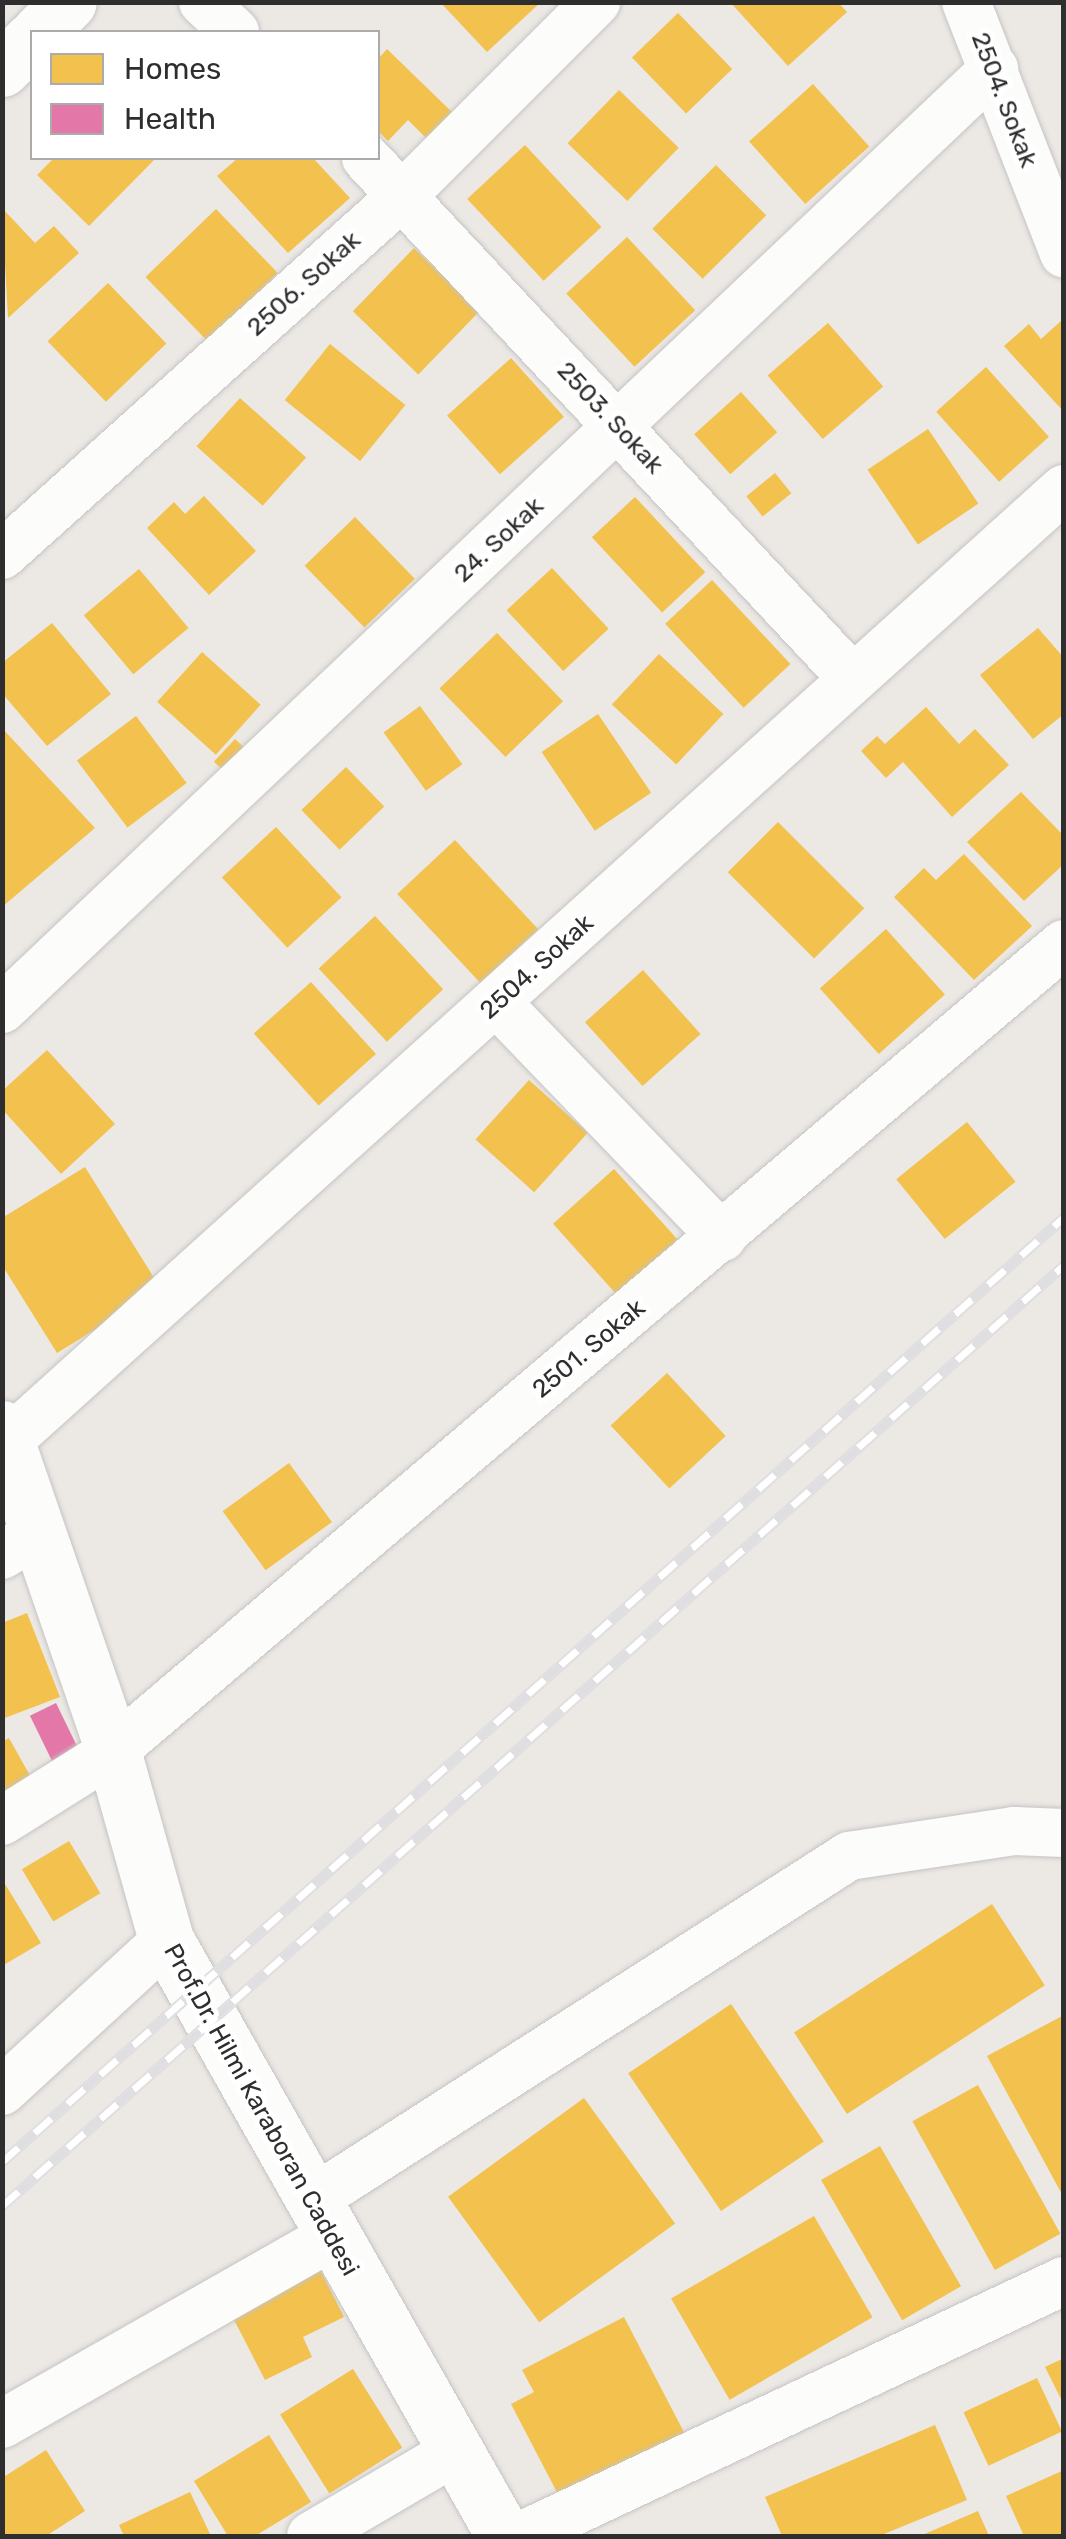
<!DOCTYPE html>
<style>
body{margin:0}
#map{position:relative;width:1066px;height:2539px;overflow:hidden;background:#ece8e4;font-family:Rubik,sans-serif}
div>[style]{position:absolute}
.homes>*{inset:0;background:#f2c14e;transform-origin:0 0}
.health>*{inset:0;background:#e377a8;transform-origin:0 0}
.roads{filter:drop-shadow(0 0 2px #c5c4c5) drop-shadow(0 0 2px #c5c4c5)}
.minor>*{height:48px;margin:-24px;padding:0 24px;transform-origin:24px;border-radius:24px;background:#fcfcfb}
.tertiary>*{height:55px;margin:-27.5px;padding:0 27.5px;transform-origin:27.5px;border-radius:27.5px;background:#fcfcfb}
.rail>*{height:11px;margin-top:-5.5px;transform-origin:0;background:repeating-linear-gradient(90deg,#fff 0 22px,#dfdfe1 0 44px);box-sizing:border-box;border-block:2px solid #dfdfe1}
span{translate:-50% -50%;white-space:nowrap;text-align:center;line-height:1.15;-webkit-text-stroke:10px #fff;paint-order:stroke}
.street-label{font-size:25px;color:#2e2e2e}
.frame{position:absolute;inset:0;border:5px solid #2e2e2e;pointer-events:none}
.legend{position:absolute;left:30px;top:30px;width:350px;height:130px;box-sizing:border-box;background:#fff;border:2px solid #ababab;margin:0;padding:12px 18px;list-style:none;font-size:30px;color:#2e2e2e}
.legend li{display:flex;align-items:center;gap:20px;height:50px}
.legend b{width:50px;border:2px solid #ababab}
</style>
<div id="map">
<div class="homes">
<i style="clip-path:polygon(440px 2px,541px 2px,487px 52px)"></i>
<i style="clip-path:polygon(730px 2px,838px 2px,847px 12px,788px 66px)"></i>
<i style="left:678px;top:13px;width:78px;height:64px;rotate:46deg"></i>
<i style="clip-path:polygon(387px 49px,456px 116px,430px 142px,408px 120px,388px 141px,378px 131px,378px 59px)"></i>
<i style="left:813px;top:84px;width:84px;height:86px;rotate:48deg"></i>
<i style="left:619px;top:90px;width:83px;height:74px;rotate:44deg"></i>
<i style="left:525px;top:145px;width:112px;height:79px;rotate:47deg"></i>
<i style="clip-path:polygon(54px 158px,156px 158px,89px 226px,37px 175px)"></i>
<i style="clip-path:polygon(238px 158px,313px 158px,350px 198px,288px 253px,217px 176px)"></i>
<i style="left:716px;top:165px;width:71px;height:90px;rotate:45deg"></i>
<i style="clip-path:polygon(2px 208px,35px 243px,54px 226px,79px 253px,8px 318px)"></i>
<i style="left:216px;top:209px;width:89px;height:98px;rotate:46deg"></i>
<i style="left:627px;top:237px;width:100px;height:83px;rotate:47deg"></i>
<i style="left:414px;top:248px;width:91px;height:88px;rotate:44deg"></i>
<i style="left:108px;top:283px;width:84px;height:84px;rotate:46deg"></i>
<i style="clip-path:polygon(1061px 321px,1064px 326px,1064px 412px,1004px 346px,1029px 324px,1041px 339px)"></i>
<i style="left:828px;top:323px;width:84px;height:80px;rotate:49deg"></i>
<i style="left:330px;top:344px;width:97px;height:72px;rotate:39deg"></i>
<i style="left:511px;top:358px;width:79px;height:86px;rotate:48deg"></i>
<i style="left:986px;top:367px;width:94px;height:67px;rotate:48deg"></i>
<i style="left:741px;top:392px;width:54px;height:63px;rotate:48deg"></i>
<i style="left:240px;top:398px;width:89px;height:65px;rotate:42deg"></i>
<i style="left:928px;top:429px;width:90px;height:73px;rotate:56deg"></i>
<i style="left:775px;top:473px;width:26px;height:37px;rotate:51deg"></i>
<i style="clip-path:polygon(204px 496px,256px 551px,209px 595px,147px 528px,174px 502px,185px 514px)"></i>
<i style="left:635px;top:497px;width:103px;height:59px;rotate:47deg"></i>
<i style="left:355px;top:517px;width:86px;height:70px;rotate:46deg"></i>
<i style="left:552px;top:568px;width:83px;height:62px;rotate:47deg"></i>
<i style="left:139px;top:569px;width:77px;height:72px;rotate:50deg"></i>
<i style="left:712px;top:580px;width:115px;height:64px;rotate:47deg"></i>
<i style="clip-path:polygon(52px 623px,111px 694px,47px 746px,2px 693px,2px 663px)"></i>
<i style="clip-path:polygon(1038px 628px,1064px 658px,1064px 714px,1033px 739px,980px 675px)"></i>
<i style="left:497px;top:633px;width:95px;height:80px;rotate:46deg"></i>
<i style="left:202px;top:652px;width:79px;height:67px;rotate:42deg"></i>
<i style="left:659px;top:654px;width:88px;height:69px;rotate:43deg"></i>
<i style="left:420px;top:706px;width:72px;height:45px;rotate:54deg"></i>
<i style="clip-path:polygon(926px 707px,959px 744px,975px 729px,1009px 765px,952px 817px,903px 762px,886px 778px,861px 751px,877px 736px,885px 744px)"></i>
<i style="left:598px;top:714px;width:95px;height:68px;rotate:56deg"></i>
<i style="left:136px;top:716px;width:84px;height:74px;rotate:53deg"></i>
<i style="clip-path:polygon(2px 728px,95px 828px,2px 907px)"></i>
<i style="left:235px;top:739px;width:18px;height:31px;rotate:43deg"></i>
<i style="left:346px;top:767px;width:55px;height:62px;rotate:46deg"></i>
<i style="clip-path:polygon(1021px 792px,1064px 836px,1064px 864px,1024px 901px,967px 842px)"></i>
<i style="left:778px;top:822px;width:122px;height:71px;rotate:45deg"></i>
<i style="left:276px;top:827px;width:96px;height:74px;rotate:47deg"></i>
<i style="left:455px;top:840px;width:122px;height:79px;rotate:47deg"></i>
<i style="clip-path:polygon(964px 854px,1032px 926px,974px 980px,894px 897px,924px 868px,936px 880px)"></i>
<i style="left:375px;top:916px;width:100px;height:77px;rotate:47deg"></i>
<i style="left:886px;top:929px;width:88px;height:89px;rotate:48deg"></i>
<i style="left:643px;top:970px;width:86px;height:78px;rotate:48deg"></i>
<i style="left:311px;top:982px;width:97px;height:77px;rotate:48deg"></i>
<i style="clip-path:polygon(47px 1050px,115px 1124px,61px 1174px,2px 1109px,2px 1091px)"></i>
<i style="left:529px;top:1080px;width:79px;height:80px;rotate:42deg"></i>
<i style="left:967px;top:1122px;width:77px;height:91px;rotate:51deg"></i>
<i style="clip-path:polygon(85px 1167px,161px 1289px,57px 1353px,2px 1265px,2px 1218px)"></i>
<i style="left:614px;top:1169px;width:95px;height:82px;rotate:48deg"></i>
<i style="left:667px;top:1373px;width:86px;height:77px;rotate:47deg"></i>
<i style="left:289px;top:1463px;width:73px;height:82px;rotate:54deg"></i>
<i style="clip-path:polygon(27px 1613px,60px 1697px,2px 1719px,2px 1623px)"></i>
<i style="clip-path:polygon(9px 1738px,33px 1781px,2px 1798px,2px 1742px)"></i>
<i style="left:69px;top:1841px;width:61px;height:55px;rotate:59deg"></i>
<i style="clip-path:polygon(2px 1879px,41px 1943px,2px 1966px)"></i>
<i style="left:992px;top:1904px;width:97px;height:236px;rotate:57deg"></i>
<i style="left:731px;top:2004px;width:166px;height:124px;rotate:56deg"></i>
<i style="clip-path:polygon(1064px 2015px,1064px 2198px,987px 2056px)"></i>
<i style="left:978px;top:2085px;width:170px;height:75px;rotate:61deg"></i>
<i style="left:584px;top:2098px;width:155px;height:168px;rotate:54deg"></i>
<i style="left:880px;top:2146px;width:162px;height:68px;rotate:60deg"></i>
<i style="left:814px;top:2216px;width:117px;height:165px;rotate:60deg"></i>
<i style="clip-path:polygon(319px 2267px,344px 2317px,303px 2337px,312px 2357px,265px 2380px,230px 2312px)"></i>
<i style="clip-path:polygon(624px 2317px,687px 2438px,562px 2502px,511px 2404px,534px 2392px,522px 2370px)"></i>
<i style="clip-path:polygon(1064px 2358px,1064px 2405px,1045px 2367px)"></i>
<i style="left:353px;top:2369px;width:93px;height:86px;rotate:58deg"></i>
<i style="left:1037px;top:2378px;width:59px;height:81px;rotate:65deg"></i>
<i style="clip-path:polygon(935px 2425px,967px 2500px,879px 2536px,782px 2536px,765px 2497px)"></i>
<i style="clip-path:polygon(269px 2435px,311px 2502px,255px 2536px,228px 2536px,194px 2481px)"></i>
<i style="clip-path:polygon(46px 2450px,85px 2511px,46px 2536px,2px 2536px,2px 2478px)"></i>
<i style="clip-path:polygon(1064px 2470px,1064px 2536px,1024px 2536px,1006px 2496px)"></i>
<i style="clip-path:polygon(190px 2492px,211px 2536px,124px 2536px,119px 2525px)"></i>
<i style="clip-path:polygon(978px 2511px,989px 2536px,920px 2536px)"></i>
</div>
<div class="health">
<i style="left:56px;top:1703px;width:53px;height:29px;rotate:64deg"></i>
</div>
<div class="roads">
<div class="minor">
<i style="left:203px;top:2px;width:44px;rotate:43.2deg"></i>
<i style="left:966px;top:2px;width:270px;rotate:68.7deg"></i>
<i style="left:366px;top:158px;width:713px;rotate:46.93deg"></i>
<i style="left:2px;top:555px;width:540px;rotate:-41.92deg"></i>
<i style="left:404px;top:194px;width:272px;rotate:-45deg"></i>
<i style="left:497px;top:1003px;width:325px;rotate:46.1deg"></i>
<i style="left:2px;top:1009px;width:1367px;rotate:-43.46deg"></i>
<i style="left:7px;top:1442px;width:1423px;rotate:-42.04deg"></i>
<i style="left:2px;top:1555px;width:42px;rotate:-31.4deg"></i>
<i style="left:2px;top:1821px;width:131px;rotate:-32.2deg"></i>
<i style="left:113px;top:1751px;width:1247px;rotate:-40.32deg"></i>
<i style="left:2px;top:2091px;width:223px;rotate:-42.6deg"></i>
<i style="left:312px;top:2200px;width:638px;rotate:-32.64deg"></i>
<i style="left:849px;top:1856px;width:167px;rotate:-8.6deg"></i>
<i style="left:1014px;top:1831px;width:50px;rotate:2.3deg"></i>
<i style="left:2px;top:2424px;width:378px;rotate:-29.6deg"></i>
<i style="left:311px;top:2536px;width:162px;rotate:-30.4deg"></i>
<i style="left:521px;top:2536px;width:600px;rotate:-25.16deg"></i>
</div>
<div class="tertiary">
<i style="left:39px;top:32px;width:42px;rotate:-45deg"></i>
<i style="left:2px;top:69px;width:42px;rotate:-45deg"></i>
<i style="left:2px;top:1428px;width:342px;rotate:71deg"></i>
<i style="left:113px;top:1751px;width:196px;rotate:74.3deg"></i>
<i style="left:166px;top:1940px;width:685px;rotate:60.44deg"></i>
</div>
</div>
<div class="rail">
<i style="left:2px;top:2162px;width:1422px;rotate:-41.66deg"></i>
<i style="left:2px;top:2206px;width:1419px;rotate:-41.54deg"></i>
</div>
<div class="street-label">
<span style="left:1004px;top:100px;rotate:69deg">2504. Sokak</span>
<span style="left:304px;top:284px;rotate:-42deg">2506. Sokak</span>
<span style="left:610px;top:418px;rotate:47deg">2503. Sokak</span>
<span style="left:499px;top:540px;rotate:-43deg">24. Sokak</span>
<span style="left:537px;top:967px;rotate:-42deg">2504. Sokak</span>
<span style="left:589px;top:1349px;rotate:-40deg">2501. Sokak</span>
<span style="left:261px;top:2110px;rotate:61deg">Prof.Dr. Hilmi Karaboran Caddesi</span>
</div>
<div class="frame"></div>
<ul class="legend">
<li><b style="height:28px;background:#f2c14e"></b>Homes</li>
<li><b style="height:28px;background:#e377a8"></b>Health</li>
</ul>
</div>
